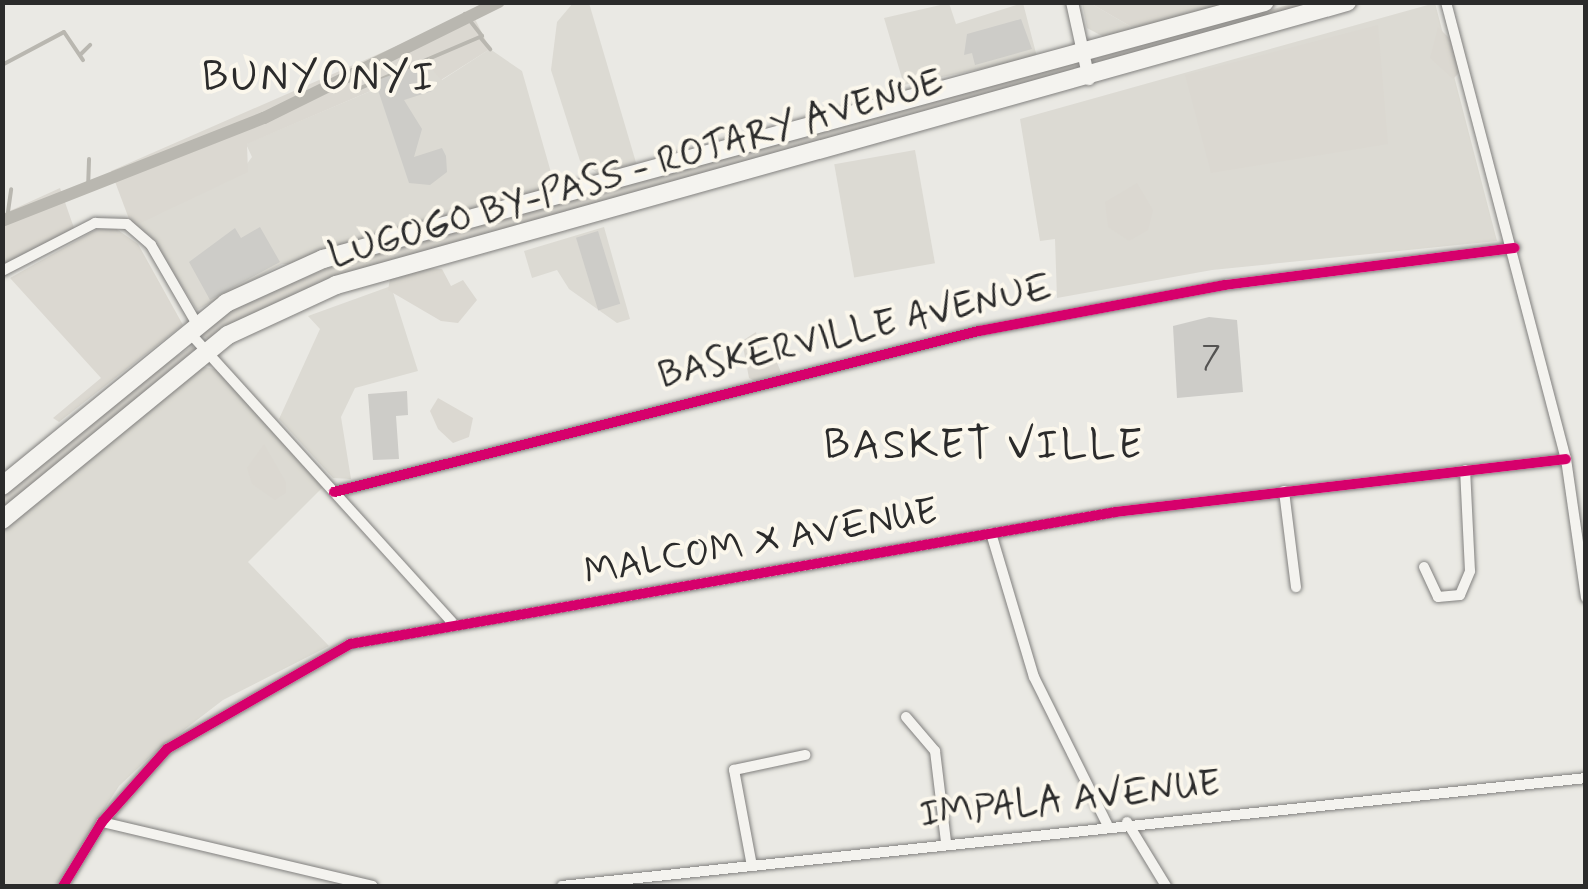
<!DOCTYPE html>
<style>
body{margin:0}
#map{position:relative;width:1588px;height:889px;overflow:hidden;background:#eae9e4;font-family:Mynerve,sans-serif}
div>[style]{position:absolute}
.built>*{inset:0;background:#dcdad3;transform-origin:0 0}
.green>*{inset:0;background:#dbd8d1}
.stream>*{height:4px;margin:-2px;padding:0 2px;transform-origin:2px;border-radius:2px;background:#b9b7b0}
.canal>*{height:12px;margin:-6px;padding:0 6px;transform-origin:6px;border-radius:6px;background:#b9b7b0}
.building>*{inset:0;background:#cdccc8;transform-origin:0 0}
.roads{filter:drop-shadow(0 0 2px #81807e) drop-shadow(0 0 2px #81807e)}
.minor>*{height:10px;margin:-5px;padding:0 5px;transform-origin:5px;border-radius:5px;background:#f4f3ef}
.tertiary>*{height:12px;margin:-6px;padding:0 6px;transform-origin:6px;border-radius:6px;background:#f4f3ef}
.primary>*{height:18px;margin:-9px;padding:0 9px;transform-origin:9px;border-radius:9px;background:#f4f3ef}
.cycleway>*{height:10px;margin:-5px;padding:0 5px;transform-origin:5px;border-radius:5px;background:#d6006c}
span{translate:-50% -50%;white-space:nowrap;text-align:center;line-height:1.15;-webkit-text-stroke:8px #fbf7ec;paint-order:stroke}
.number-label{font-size:32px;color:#545352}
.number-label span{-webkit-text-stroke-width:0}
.street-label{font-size:38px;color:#2b2b2b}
.quarter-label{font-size:42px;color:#2b2b2b;letter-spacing:2.5px}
.frame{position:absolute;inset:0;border:5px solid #2b2b2b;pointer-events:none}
</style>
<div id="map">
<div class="built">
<i style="clip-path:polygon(573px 3px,589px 3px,637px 166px,602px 176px,580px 161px,551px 70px,557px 22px)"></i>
<i style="clip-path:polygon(949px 3px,956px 24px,1023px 3px,1037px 57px,904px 85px,884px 18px)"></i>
<i style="clip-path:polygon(1082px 3px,1090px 3px,1135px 29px,1104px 37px,1087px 28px)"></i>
<i style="clip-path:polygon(1435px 3px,1497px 241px,1212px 270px,1057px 298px,1055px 239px,1040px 241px,1020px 119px)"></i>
<i style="clip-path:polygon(490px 49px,522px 71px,558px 197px,413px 233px,409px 223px,308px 264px,282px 264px,197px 310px,150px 236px,132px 227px,246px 165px,252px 157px,246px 144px,430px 66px,442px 80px)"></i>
<i style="left:915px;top:150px;width:115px;height:82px;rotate:80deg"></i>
<i style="clip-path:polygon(604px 227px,630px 319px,617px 323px,569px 289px,557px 270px,532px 278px,524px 251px)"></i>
<i style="clip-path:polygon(391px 286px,418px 371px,355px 388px,341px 417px,351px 479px,333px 478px,279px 419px,320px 329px,308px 316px)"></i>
<i style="clip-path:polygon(200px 366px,219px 370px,323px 487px,248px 562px,329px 646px,223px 700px,154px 753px,119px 786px,55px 886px,3px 886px,3px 526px)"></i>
</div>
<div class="green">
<i style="clip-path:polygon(1090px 3px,1241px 3px,1135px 29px)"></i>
<i style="clip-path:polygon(1295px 3px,1335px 3px,1092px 63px,1093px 59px)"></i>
<i style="clip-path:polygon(472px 13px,490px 49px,441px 80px,429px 66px,247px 144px,248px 172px,132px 227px,111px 171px)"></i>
<i style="clip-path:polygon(1378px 25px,1388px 144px,1211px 173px,1185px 75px)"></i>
<i style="clip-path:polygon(1438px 27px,1453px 42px,1460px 72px,1453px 79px,1430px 58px)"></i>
<i style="clip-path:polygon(1075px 63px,1081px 71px,335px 276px,208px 339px,201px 334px,232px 308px,345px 261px)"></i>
<i style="clip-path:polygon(1137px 183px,1153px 210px,1148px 230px,1129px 241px,1108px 227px,1105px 202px)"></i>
<i style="clip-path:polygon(60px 188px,74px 228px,3px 266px,3px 214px)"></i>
<i style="clip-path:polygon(99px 228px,115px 228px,138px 244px,183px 325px,59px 422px,53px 418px,101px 378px,10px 278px)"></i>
<i style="clip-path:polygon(415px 267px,442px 269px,451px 286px,463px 280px,477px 300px,458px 323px,441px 321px,388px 290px,390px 279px)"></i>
<i style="clip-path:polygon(756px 332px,760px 353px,775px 358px,781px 372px,757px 382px,749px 378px,742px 341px)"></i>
<i style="clip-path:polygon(193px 346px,194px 350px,3px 511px,3px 494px,140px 379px)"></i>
<i style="clip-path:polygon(438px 398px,473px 418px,469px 437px,453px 443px,438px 429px,430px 411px)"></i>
<i style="clip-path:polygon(264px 444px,286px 482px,286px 493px,275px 500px,252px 484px,247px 468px)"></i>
</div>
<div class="stream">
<i style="left:480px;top:37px;width:16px;rotate:50deg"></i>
<i style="left:81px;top:54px;width:13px;rotate:-45deg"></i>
<i style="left:2px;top:65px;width:70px;rotate:-28deg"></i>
<i style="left:64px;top:32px;width:34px;rotate:56deg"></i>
<i style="left:358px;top:89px;width:135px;rotate:-23.1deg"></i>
<i style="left:482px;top:36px;width:28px;rotate:-128deg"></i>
<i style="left:88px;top:189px;width:30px;rotate:-88deg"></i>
<i style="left:7px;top:219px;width:30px;rotate:-82deg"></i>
</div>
<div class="canal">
<i style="left:2px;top:221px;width:282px;rotate:-21.5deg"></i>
<i style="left:264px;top:118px;width:262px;rotate:-26.3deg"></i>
</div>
<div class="building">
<i style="clip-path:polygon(1021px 19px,1032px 49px,975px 65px,972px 53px,964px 55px,967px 34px)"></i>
<i style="clip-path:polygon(424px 63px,432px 91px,404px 100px,422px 129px,414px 157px,442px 148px,446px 156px,447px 172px,430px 185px,409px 183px,375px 81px)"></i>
<i style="clip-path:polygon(260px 227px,280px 262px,210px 300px,189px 262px,235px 228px,241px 238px)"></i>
<i style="left:598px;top:231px;width:76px;height:23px;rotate:73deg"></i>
<i style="clip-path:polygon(1209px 317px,1237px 320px,1243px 392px,1177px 398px,1173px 326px)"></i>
<i style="clip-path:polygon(407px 391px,408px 415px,396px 416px,399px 459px,373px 460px,368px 394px)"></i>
</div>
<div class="roads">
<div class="minor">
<i style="left:1446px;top:2px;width:472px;rotate:75.3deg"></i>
<i style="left:1566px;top:459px;width:140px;rotate:81.8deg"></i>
<i style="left:2px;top:271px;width:105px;rotate:-27.3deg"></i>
<i style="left:95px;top:223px;width:32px;rotate:2deg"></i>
<i style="left:127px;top:224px;width:32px;rotate:41deg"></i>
<i style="left:151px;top:245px;width:94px;rotate:59.9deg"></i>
<i style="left:189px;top:332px;width:391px;rotate:47.8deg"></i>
<i style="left:1284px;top:491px;width:97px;rotate:82.9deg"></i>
<i style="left:334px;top:492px;width:665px;rotate:-14.02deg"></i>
<i style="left:979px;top:331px;width:250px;rotate:-10.6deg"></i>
<i style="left:1225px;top:285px;width:292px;rotate:-7.3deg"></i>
<i style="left:991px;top:533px;width:150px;rotate:73.4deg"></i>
<i style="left:1034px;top:677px;width:164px;rotate:63.6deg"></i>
<i style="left:1424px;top:567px;width:33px;rotate:65deg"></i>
<i style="left:1438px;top:597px;width:22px;rotate:-5deg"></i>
<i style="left:1460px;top:595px;width:26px;rotate:-67deg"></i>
<i style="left:1470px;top:571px;width:101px;rotate:-92.8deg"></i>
<i style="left:906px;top:717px;width:45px;rotate:49.5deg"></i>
<i style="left:935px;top:751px;width:92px;rotate:83.1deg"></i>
<i style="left:102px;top:822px;width:278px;rotate:13.3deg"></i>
<i style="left:1127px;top:822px;width:75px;rotate:58.6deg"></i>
<i style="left:752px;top:866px;width:98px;rotate:-100.6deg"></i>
<i style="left:734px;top:770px;width:73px;rotate:-11.9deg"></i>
<i style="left:63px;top:886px;width:75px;rotate:-58.6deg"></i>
<i style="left:102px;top:822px;width:98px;rotate:-48.3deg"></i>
<i style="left:167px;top:749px;width:211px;rotate:-29.8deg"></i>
<i style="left:350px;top:644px;width:777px;rotate:-9.78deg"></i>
<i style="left:1116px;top:512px;width:453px;rotate:-6.7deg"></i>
<i style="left:562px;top:886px;width:1030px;rotate:-6.02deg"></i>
</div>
<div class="tertiary">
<i style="left:1072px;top:2px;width:79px;rotate:77.6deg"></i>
</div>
<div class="primary">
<i style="left:2px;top:486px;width:289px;rotate:-39.2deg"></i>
<i style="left:226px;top:303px;width:107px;rotate:-24.4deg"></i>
<i style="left:323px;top:259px;width:976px;rotate:-15.26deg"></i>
<i style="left:2px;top:520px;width:292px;rotate:-39.3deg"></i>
<i style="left:228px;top:335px;width:119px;rotate:-24.8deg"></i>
<i style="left:336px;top:285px;width:1050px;rotate:-15.64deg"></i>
</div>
</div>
<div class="cycleway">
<i style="left:334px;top:492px;width:665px;rotate:-14.02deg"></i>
<i style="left:979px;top:331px;width:250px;rotate:-10.6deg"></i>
<i style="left:1225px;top:285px;width:292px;rotate:-7.3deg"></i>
<i style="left:63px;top:886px;width:75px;rotate:-58.6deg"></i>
<i style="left:102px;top:822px;width:98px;rotate:-48.3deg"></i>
<i style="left:167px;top:749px;width:211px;rotate:-29.8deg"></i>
<i style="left:350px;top:644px;width:777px;rotate:-9.78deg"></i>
<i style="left:1116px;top:512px;width:453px;rotate:-6.7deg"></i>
</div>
<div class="number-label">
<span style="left:1211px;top:358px">7</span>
</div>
<div class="street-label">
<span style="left:636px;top:170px;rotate:-16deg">LUGOGO BY-PASS - ROTARY AVENUE</span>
<span style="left:855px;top:332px;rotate:-13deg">BASKERVILLE AVENUE</span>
<span style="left:761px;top:543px;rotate:-10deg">MALCOM X AVENUE</span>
<span style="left:1070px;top:800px;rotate:-6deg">IMPALA AVENUE</span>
</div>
<div class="quarter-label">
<span style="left:319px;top:79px">BUNYONYI</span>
<span style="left:984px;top:447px">BASKET VILLE</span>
</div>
<div class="frame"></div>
</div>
